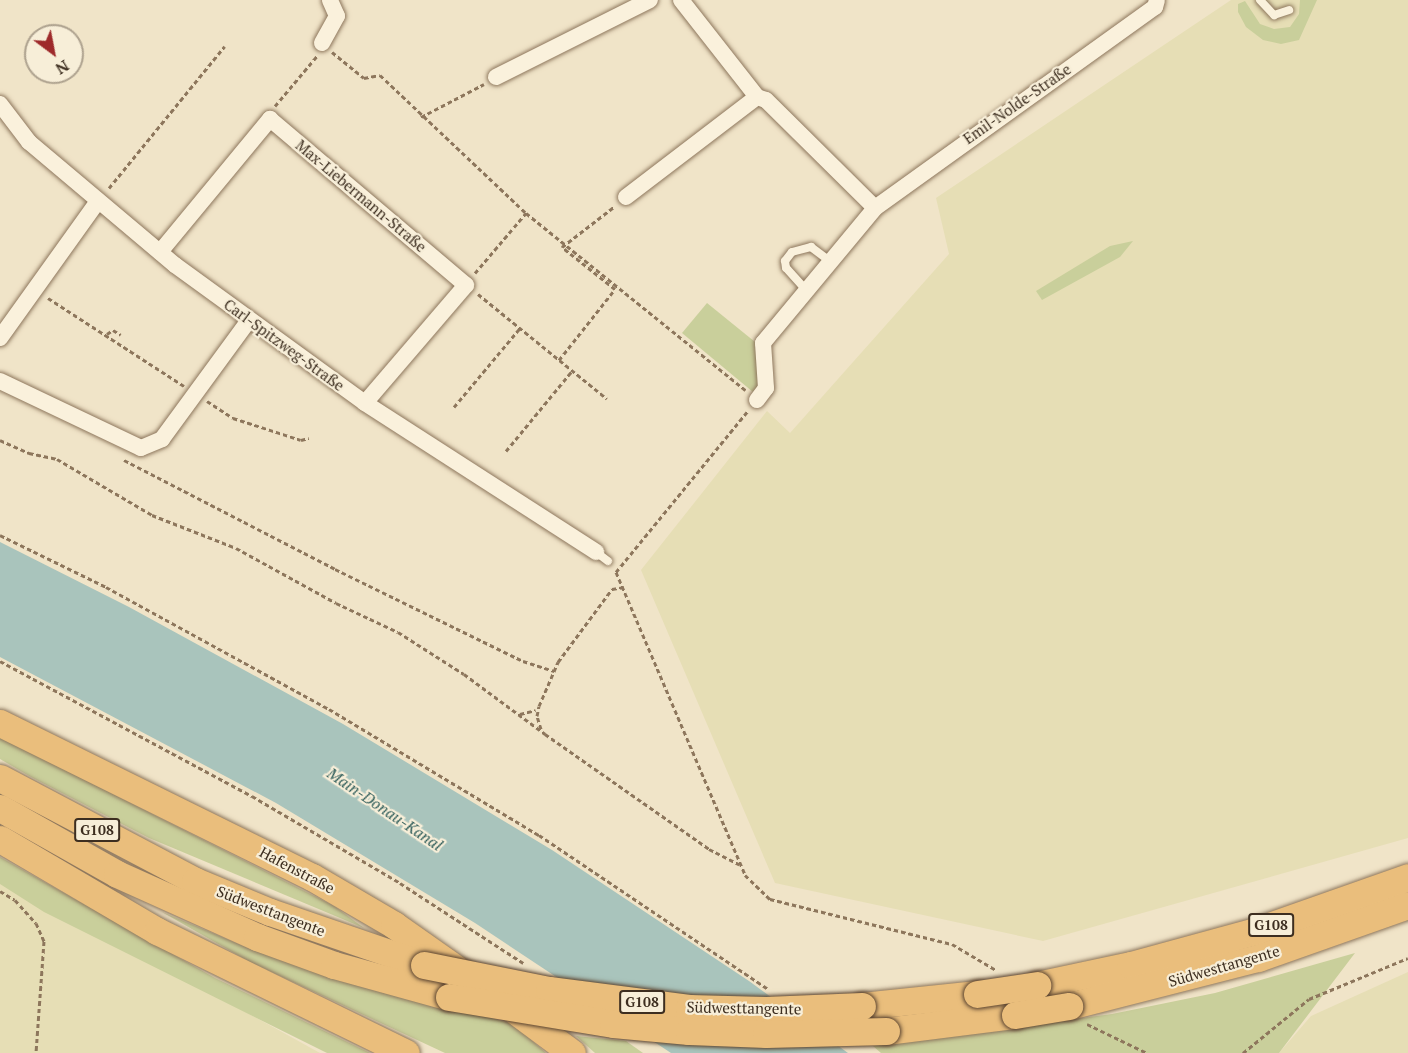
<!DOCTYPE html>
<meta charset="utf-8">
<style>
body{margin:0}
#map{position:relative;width:1408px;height:1053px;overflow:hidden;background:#f0e4c8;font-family:"PT Serif",serif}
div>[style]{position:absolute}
.farmland>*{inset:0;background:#e6deb5}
.green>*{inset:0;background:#c9cf9b}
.water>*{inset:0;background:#a9c4bc}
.path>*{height:3px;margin-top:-1.5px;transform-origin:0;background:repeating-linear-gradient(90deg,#8d765c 0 4.5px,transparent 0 7.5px)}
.roads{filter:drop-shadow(0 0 2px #8d765c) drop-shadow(0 0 2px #8d765c)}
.service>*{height:8px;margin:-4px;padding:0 4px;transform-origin:4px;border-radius:4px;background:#faf1dc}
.minor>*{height:16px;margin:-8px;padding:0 8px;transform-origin:8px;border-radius:8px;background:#faf1dc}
.trunk>*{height:27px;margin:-13.5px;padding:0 13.5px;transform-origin:13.5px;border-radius:13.5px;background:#eabe7c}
.bridges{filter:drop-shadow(0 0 2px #5b4430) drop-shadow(0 0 2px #5b4430)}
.trunk-bridge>*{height:27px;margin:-13.5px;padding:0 13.5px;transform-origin:13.5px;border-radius:13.5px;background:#eabe7c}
span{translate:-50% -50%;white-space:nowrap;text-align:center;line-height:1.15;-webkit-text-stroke:4.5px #f7eed8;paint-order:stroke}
.shield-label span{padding:2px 4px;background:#f7eed8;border:2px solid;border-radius:4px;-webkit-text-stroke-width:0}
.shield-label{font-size:14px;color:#3d2e20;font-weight:700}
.street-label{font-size:15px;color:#3d2e20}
.water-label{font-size:16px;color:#2f5d5a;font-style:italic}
.north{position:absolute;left:24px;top:24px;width:60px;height:60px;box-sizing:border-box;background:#f7eed8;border:2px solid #ada18e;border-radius:50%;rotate:148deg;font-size:16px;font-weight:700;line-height:24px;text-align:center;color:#3d2e20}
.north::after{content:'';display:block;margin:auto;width:21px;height:27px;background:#9e2a2b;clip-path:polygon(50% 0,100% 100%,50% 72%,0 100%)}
</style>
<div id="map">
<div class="farmland">
<i style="clip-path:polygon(1231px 0,1408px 0,1408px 838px,1043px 941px,775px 883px,641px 570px,767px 411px,790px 433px,949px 254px,936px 198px)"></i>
<i style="clip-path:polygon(0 878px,37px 897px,320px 1053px,0 1053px)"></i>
<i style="clip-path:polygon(1408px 972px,1408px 1053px,1279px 1053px,1311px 1016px)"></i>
</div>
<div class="green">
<i style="clip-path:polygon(1300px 0,1317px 0,1299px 40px,1281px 44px,1263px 40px,1246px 27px,1238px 12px,1238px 4px,1245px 1px,1260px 24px,1274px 29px,1290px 27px,1299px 14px)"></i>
<i style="clip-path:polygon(1133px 241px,1120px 257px,1042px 300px,1036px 291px,1110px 246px)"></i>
<i style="clip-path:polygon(707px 303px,760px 346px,761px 382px,753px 392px,682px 333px)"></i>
<i style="clip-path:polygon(0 737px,334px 906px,364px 928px,149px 838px,31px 777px,0 759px)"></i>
<i style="clip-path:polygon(0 857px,215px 978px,370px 1053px,327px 1053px,44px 912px,0 884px)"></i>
<i style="clip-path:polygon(162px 912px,253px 950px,513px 1024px,546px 1053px,445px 1053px,250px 962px)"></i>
<i style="clip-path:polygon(1355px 953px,1279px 1053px,881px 1053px,873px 1046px,1112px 1014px,1215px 993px)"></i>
<i style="clip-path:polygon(576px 1036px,626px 1041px,643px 1053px,595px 1053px)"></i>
</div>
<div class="water">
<i style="clip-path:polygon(0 542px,129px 607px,343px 724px,552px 850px,749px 981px,848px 1053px,671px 1053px,475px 923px,276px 803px,0 657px)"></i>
</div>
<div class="path">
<i style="left:332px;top:52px;width:41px;rotate:39.1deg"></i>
<i style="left:364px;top:78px;width:16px;rotate:-11deg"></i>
<i style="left:380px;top:75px;width:201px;rotate:43.4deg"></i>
<i style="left:526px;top:213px;width:282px;rotate:38.9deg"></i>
<i style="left:275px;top:106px;width:65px;rotate:-50deg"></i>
<i style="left:421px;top:117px;width:71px;rotate:-27.6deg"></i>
<i style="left:109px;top:188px;width:183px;rotate:-50.8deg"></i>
<i style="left:475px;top:273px;width:79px;rotate:-49.6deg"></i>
<i style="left:478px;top:294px;width:166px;rotate:39.1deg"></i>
<i style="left:48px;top:298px;width:162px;rotate:32.9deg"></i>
<i style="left:107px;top:334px;width:7px;rotate:-34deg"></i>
<i style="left:113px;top:330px;width:9px;rotate:32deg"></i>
<i style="left:559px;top:360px;width:90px;rotate:-51.7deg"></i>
<i style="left:615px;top:289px;width:68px;rotate:-141.6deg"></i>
<i style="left:562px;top:247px;width:67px;rotate:-37.7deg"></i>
<i style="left:207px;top:401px;width:31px;rotate:33deg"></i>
<i style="left:233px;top:418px;width:71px;rotate:17.9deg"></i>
<i style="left:301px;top:440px;width:8px;rotate:-14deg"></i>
<i style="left:454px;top:407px;width:103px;rotate:-50.1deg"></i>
<i style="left:0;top:440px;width:32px;rotate:24deg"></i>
<i style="left:29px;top:453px;width:29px;rotate:12deg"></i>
<i style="left:57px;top:459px;width:110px;rotate:30.5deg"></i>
<i style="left:152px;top:515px;width:90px;rotate:21.4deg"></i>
<i style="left:236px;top:548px;width:114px;rotate:28.8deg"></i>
<i style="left:336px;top:603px;width:68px;rotate:25.1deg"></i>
<i style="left:398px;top:632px;width:78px;rotate:32.5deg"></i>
<i style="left:464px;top:674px;width:101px;rotate:36.5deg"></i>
<i style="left:506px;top:451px;width:104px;rotate:-50.5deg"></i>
<i style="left:124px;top:460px;width:237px;rotate:27.3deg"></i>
<i style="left:335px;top:569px;width:209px;rotate:26.1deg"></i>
<i style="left:523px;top:661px;width:33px;rotate:18deg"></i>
<i style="left:0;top:535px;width:118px;rotate:26.1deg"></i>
<i style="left:106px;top:587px;width:254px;rotate:28.7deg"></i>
<i style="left:329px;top:709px;width:245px;rotate:31deg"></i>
<i style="left:539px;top:835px;width:276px;rotate:33.9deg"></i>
<i style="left:616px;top:572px;width:208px;rotate:-50.7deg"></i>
<i style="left:616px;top:572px;width:329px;rotate:66.9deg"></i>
<i style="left:745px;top:875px;width:35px;rotate:44deg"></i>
<i style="left:770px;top:899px;width:187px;rotate:13.9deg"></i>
<i style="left:952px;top:944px;width:51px;rotate:30.6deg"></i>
<i style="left:0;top:661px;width:286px;rotate:28.2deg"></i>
<i style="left:252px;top:796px;width:172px;rotate:30.4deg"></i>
<i style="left:400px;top:883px;width:147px;rotate:33deg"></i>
<i style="left:520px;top:714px;width:16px;rotate:-14deg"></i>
<i style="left:541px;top:729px;width:14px;rotate:-107deg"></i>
<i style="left:537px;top:716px;width:10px;rotate:-79deg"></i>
<i style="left:539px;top:706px;width:48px;rotate:-66.6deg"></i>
<i style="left:558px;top:662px;width:91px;rotate:-53.5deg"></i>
<i style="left:612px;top:589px;width:12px;rotate:-9deg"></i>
<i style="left:545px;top:734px;width:200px;rotate:35deg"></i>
<i style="left:709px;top:849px;width:34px;rotate:27deg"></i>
<i style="left:0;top:891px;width:17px;rotate:31deg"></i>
<i style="left:15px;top:900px;width:31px;rotate:48deg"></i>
<i style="left:36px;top:923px;width:20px;rotate:66deg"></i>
<i style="left:44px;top:941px;width:112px;rotate:94.1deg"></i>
<i style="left:1087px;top:1024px;width:67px;rotate:25.8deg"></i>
<i style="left:1243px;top:1053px;width:85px;rotate:-39.3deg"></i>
<i style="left:1309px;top:999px;width:107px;rotate:-22.5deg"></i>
</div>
<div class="roads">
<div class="service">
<i style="left:1260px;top:0;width:21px;rotate:47deg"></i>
<i style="left:1274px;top:15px;width:16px;rotate:-18deg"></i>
<i style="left:807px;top:291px;width:31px;rotate:-132deg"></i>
<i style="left:786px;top:268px;width:7px;rotate:-98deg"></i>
<i style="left:785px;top:261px;width:11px;rotate:-52deg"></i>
<i style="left:792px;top:252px;width:20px;rotate:-15deg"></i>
<i style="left:811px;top:247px;width:25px;rotate:37deg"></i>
<i style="left:596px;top:552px;width:15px;rotate:37deg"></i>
</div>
<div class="minor">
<i style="left:681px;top:0;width:123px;rotate:51.9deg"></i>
<i style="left:757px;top:97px;width:9px;rotate:18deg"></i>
<i style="left:766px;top:100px;width:153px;rotate:44.7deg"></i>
<i style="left:322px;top:43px;width:31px;rotate:-61deg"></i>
<i style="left:337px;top:16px;width:17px;rotate:-114deg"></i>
<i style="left:496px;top:77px;width:172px;rotate:-26.6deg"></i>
<i style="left:0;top:104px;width:48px;rotate:52.7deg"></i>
<i style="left:29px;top:142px;width:191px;rotate:40.1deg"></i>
<i style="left:175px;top:265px;width:235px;rotate:36deg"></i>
<i style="left:365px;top:403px;width:275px;rotate:32.8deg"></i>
<i style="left:626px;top:197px;width:165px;rotate:-37.4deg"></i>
<i style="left:160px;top:252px;width:173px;rotate:-50.4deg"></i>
<i style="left:270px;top:119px;width:257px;rotate:40.3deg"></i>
<i style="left:466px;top:285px;width:155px;rotate:130.6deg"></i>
<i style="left:0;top:338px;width:168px;rotate:-54.4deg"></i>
<i style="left:0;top:381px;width:156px;rotate:25.4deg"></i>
<i style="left:141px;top:448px;width:23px;rotate:-23deg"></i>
<i style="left:162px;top:439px;width:147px;rotate:-53.8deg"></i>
<i style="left:757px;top:400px;width:15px;rotate:-53deg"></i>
<i style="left:766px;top:388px;width:45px;rotate:-93.8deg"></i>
<i style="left:763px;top:343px;width:175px;rotate:-50.3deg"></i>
<i style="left:875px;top:208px;width:345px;rotate:-35.7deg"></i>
<i style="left:1155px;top:7px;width:7px;rotate:-74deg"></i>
</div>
<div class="trunk">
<i style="left:0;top:723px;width:348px;rotate:26.3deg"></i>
<i style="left:312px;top:877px;width:95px;rotate:30.3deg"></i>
<i style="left:394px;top:925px;width:87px;rotate:35.2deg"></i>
<i style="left:0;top:778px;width:221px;rotate:27.8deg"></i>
<i style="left:195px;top:881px;width:81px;rotate:22.5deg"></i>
<i style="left:270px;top:912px;width:163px;rotate:19deg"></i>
<i style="left:0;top:808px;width:134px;rotate:29.4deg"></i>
<i style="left:117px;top:874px;width:154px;rotate:24.2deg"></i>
<i style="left:257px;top:937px;width:82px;rotate:20deg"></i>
<i style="left:334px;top:965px;width:119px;rotate:15.5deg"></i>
<i style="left:0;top:839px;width:182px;rotate:30.4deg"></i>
<i style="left:157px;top:931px;width:277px;rotate:26.1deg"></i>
<i style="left:1037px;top:985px;width:96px;rotate:-12deg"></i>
<i style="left:1131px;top:965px;width:129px;rotate:-15.3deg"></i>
<i style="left:1255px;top:931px;width:162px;rotate:-19.4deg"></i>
<i style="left:506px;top:1004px;width:82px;rotate:36.6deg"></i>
<i style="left:862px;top:1006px;width:116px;rotate:-6deg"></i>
<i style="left:1069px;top:1006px;width:195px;rotate:-14.3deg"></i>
<i style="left:1258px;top:958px;width:159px;rotate:-19.5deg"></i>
<i style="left:886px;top:1031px;width:130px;rotate:-7.1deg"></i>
</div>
</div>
<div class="bridges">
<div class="trunk-bridge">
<i style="left:424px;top:965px;width:127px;rotate:11.3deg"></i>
<i style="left:549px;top:990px;width:141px;rotate:7.3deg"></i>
<i style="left:689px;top:1008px;width:77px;rotate:1.5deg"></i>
<i style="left:766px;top:1010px;width:96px;rotate:-2.4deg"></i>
<i style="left:977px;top:994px;width:61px;rotate:-8.5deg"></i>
<i style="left:449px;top:997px;width:166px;rotate:9.3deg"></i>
<i style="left:613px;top:1024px;width:76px;rotate:5.3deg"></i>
<i style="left:689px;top:1031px;width:77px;rotate:2.2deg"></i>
<i style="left:766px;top:1034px;width:120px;rotate:-1.4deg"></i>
<i style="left:1015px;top:1015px;width:55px;rotate:-9.5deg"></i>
</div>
</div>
<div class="shield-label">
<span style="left:97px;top:830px">G108</span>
<span style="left:1271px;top:925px">G108</span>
<span style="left:642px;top:1002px">G108</span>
</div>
<div class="street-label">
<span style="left:1017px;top:104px;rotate:-35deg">Emil-Nolde-Straße</span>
<span style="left:361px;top:196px;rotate:40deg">Max-Liebermann-Straße</span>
<span style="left:284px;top:345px;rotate:36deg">Carl-Spitzweg-Straße</span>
<span style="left:297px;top:870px;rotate:28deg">Hafenstraße</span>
<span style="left:271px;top:911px;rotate:21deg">Südwesttangente</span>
<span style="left:1224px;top:966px;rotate:-16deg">Südwesttangente</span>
<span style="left:744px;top:1008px;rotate:1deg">Südwesttangente</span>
</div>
<div class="water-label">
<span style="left:385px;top:809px;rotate:34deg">Main-Donau-Kanal</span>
</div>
<div class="north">N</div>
</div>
